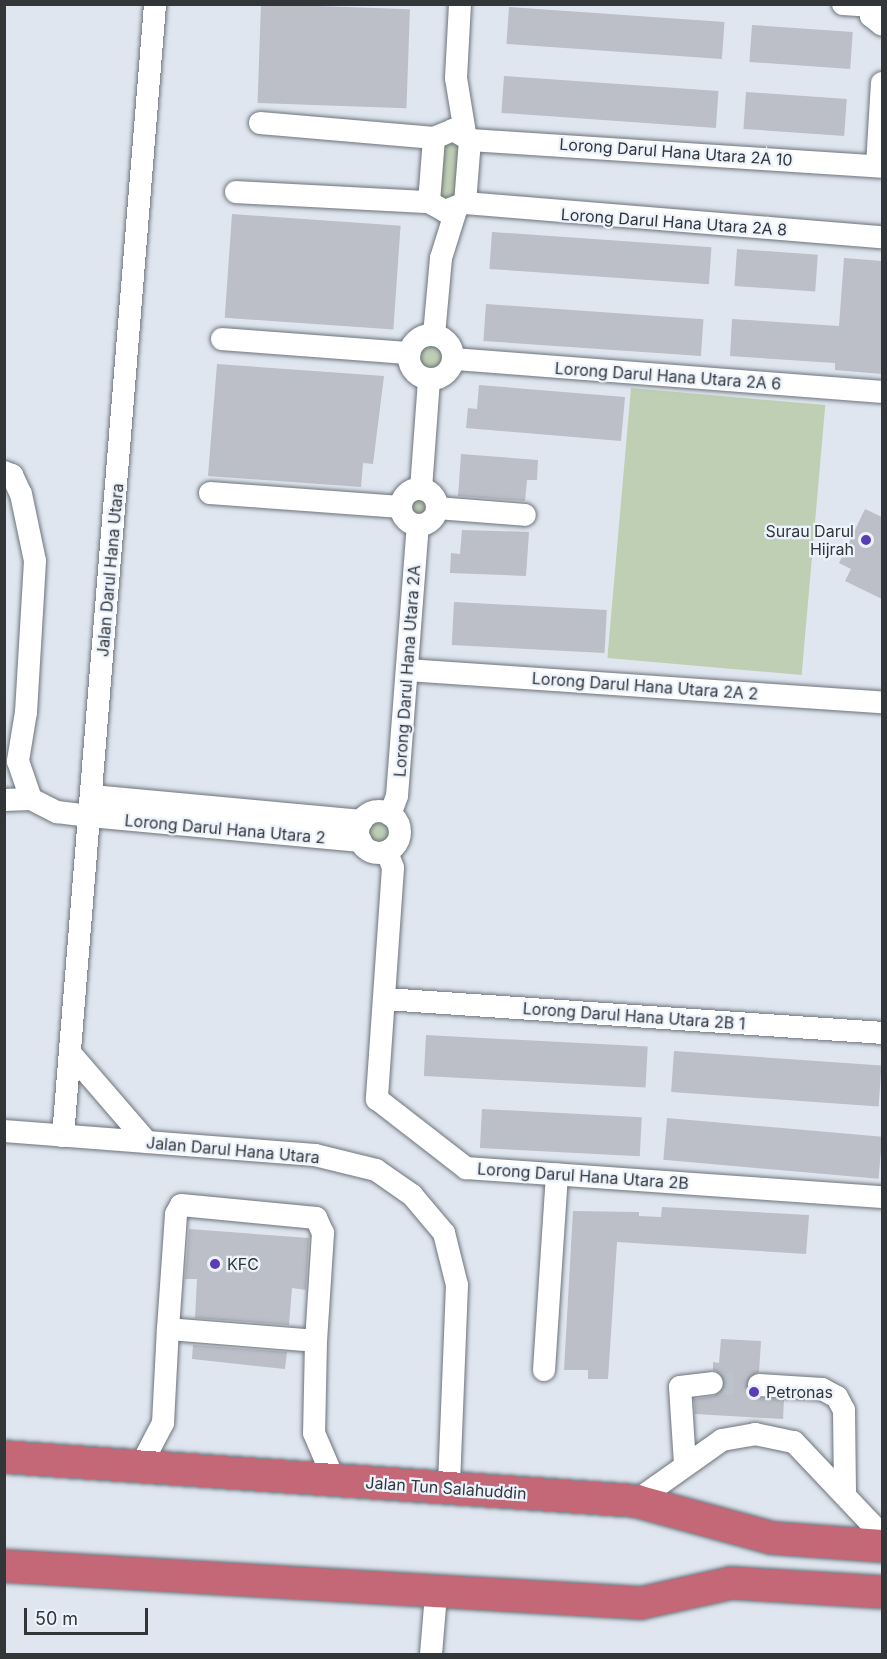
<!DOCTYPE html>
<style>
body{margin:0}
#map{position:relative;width:887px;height:1659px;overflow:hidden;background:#dfe6ef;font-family:Inter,sans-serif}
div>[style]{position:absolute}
.green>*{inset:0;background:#bfcfb4;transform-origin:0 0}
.round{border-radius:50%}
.building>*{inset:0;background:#bcbec8;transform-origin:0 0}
.minor-tunnel>*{height:22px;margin-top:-11px;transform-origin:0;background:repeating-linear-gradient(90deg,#bdc3cb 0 22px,transparent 0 33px)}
.roads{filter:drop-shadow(0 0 2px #6d737b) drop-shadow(0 0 2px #6d737b)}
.minor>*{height:22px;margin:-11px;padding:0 11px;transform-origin:11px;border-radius:11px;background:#fff}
.minor>.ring{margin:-11px;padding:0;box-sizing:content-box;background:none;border:22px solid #fff;border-radius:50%}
.highway>*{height:32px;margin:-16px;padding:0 16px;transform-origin:16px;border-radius:16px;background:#c46878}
.dots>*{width:16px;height:16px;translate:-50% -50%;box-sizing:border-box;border:3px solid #ecf3fc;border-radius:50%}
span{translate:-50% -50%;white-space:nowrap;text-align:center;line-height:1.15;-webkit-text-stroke:4.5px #ecf3fc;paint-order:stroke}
.street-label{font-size:16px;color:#333639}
.poi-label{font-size:16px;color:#333639}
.right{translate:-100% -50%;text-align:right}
.left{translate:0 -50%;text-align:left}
.frame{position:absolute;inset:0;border:6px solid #333639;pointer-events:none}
.scale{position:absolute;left:24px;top:1608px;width:124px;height:27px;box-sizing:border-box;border:3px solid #333639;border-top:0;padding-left:8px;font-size:18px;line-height:21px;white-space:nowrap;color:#333639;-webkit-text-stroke:4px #ecf3fc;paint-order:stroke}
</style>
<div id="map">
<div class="green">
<i style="clip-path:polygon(440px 141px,462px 143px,460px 197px,440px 203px)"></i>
<i class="round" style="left:419px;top:343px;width:26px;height:26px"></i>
<i style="left:631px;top:388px;width:195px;height:271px;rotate:5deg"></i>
<i class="round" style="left:407px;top:495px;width:24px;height:24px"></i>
<i class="round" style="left:367px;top:819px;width:26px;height:26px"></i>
</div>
<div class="building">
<i style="left:261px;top:4px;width:149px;height:99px;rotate:2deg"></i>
<i style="left:509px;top:7px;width:216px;height:37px;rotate:4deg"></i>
<i style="left:752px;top:25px;width:101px;height:37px;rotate:4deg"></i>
<i style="left:504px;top:76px;width:215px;height:37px;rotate:4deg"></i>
<i style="left:746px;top:92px;width:101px;height:37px;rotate:4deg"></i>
<i style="left:232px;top:214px;width:169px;height:104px;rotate:4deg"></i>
<i style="left:492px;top:232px;width:220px;height:37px;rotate:4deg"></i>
<i style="left:737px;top:249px;width:81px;height:37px;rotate:4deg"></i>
<i style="clip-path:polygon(844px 258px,882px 261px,882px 374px,835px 370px,835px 363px,730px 356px,732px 319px,839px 326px)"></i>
<i style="left:486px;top:304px;width:218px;height:37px;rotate:4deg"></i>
<i style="clip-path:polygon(217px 364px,384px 376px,373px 464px,363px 463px,361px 487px,208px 476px)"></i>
<i style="clip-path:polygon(479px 385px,625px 397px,621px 441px,466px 428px,468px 408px,477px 409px)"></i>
<i style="clip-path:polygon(461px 454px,538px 460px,537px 480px,527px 480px,525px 501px,458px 496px)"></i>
<i style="clip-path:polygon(865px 509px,882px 517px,882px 599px,845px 581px,851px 569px,839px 563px)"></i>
<i style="clip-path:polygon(462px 530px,529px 532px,526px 576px,450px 573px,451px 553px,460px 554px)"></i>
<i style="left:454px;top:602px;width:153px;height:43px;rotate:3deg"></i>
<i style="left:426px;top:1035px;width:222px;height:41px;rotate:3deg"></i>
<i style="left:674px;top:1051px;width:208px;height:41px;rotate:4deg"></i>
<i style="left:482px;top:1109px;width:160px;height:39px;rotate:3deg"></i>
<i style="left:667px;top:1118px;width:216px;height:42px;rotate:5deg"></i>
<i style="clip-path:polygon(662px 1207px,809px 1215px,806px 1254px,617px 1242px,608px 1379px,588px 1379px,588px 1370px,564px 1370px,573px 1211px,639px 1212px,639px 1216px,661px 1217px)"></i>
<i style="clip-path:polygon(189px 1229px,309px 1238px,306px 1290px,292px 1288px,289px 1325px,195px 1318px,197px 1279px,185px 1279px)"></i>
<i style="clip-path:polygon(721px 1339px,761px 1341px,759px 1372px,748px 1377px,747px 1390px,758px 1398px,784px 1400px,783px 1419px,695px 1414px,694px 1399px,714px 1396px,725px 1388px,723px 1375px,713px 1370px,713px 1362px,719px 1363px)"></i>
<i style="clip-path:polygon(193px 1345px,287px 1352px,285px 1369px,192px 1359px)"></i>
</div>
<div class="minor-tunnel">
<i style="left:712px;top:1383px;width:47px;rotate:2.4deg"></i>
</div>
<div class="roads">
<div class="minor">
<i style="left:460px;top:4px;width:74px;rotate:93.1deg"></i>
<i style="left:456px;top:78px;width:56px;rotate:80.7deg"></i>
<i style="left:843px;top:4px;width:27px;rotate:4deg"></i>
<i style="left:870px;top:4px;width:12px;rotate:85deg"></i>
<i style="left:871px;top:16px;width:14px;rotate:39deg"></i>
<i style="left:260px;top:123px;width:175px;rotate:4.9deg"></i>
<i style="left:453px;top:130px;width:20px;rotate:30deg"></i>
<i style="left:470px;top:140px;width:63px;rotate:94.5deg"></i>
<i style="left:465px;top:203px;width:22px;rotate:158deg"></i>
<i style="left:445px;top:211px;width:18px;rotate:-151deg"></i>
<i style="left:429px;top:202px;width:64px;rotate:-85.5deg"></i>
<i style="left:434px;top:138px;width:21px;rotate:-23deg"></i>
<i style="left:470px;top:140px;width:413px;rotate:3.7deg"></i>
<i style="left:877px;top:166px;width:83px;rotate:-86.6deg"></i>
<i style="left:236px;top:192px;width:193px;rotate:3deg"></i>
<i style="left:465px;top:203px;width:418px;rotate:4.7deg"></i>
<i class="ring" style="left:409px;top:335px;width:22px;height:22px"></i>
<i style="left:434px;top:335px;width:77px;rotate:-84.8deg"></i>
<i style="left:441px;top:258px;width:50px;rotate:-72.6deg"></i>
<i style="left:222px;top:339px;width:188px;rotate:4.3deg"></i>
<i style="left:454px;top:359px;width:429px;rotate:4.4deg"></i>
<i style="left:4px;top:472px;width:9px;rotate:21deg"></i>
<i style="left:12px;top:475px;width:21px;rotate:65deg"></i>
<i style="left:21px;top:494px;width:68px;rotate:78.2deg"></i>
<i style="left:35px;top:561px;width:151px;rotate:93.4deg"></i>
<i style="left:26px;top:712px;width:50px;rotate:99.3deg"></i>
<i style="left:18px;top:761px;width:40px;rotate:71.1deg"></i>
<i class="ring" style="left:401px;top:489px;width:14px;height:14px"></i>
<i style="left:421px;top:489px;width:110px;rotate:-85.8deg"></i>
<i style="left:210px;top:493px;width:191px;rotate:4.2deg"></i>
<i style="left:437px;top:508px;width:88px;rotate:4.5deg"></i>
<i style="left:407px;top:670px;width:476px;rotate:3.9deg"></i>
<i style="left:92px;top:796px;width:271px;rotate:5.3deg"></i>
<i style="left:4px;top:800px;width:27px;rotate:-2deg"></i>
<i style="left:31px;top:799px;width:29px;rotate:27deg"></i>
<i style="left:57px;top:812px;width:33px;rotate:7deg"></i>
<i style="left:90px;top:816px;width:272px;rotate:5.3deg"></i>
<i class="ring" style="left:358px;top:811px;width:20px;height:20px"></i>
<i style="left:390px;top:815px;width:20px;rotate:-70deg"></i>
<i style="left:397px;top:796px;width:271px;rotate:-85.6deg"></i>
<i style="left:387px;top:852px;width:17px;rotate:69deg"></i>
<i style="left:393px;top:868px;width:232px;rotate:94deg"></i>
<i style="left:377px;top:1099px;width:113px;rotate:37.8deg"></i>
<i style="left:466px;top:1168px;width:417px;rotate:4deg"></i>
<i style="left:385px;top:999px;width:498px;rotate:3.9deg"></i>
<i style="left:71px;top:1054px;width:116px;rotate:49.2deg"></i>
<i style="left:4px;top:1131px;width:312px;rotate:4.4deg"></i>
<i style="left:315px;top:1155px;width:63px;rotate:13.8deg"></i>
<i style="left:376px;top:1170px;width:44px;rotate:34.8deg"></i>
<i style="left:412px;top:1195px;width:50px;rotate:49.9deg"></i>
<i style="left:444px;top:1233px;width:54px;rotate:76deg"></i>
<i style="left:457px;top:1285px;width:203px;rotate:92.3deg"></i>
<i style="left:63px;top:1136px;width:1136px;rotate:-85.35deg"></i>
<i style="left:168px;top:1329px;width:115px;rotate:-86deg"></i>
<i style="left:176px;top:1214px;width:10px;rotate:-61deg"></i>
<i style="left:181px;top:1205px;width:136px;rotate:5.5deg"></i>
<i style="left:316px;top:1218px;width:17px;rotate:65deg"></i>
<i style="left:323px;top:1233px;width:108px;rotate:93.7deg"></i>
<i style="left:544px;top:1370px;width:196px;rotate:-86.2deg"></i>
<i style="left:759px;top:1385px;width:63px;rotate:3.6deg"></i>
<i style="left:822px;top:1389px;width:17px;rotate:28deg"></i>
<i style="left:837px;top:1397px;width:15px;rotate:62deg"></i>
<i style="left:844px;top:1410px;width:82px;rotate:89.3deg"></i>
<i style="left:685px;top:1464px;width:77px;rotate:-93.7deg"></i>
<i style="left:680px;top:1387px;width:32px;rotate:-7deg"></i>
<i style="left:140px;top:1467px;width:50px;rotate:-62.4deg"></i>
<i style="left:163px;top:1423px;width:94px;rotate:-87deg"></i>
<i style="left:168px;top:1329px;width:148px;rotate:4.6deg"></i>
<i style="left:316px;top:1341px;width:92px;rotate:91.2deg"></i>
<i style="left:314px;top:1433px;width:51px;rotate:66.9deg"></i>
<i style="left:636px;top:1501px;width:105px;rotate:-35.3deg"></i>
<i style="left:722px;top:1440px;width:34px;rotate:-10deg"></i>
<i style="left:755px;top:1434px;width:40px;rotate:12deg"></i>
<i style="left:794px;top:1442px;width:128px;rotate:46.6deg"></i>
<i style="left:431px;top:1654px;width:59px;rotate:-85.2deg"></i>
</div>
<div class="highway">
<i style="left:4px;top:1457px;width:634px;rotate:3.98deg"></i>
<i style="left:636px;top:1501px;width:141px;rotate:15.2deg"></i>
<i style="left:772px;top:1538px;width:110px;rotate:4.2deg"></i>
<i style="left:4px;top:1566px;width:638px;rotate:3.32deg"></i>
<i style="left:641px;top:1603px;width:92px;rotate:-12.5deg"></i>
<i style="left:731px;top:1583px;width:151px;rotate:3.4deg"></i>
</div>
</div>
<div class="dots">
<i style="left:866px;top:540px;background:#5a3db5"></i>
<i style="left:215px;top:1264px;background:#5a3db5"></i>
<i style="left:754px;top:1392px;background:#5a3db5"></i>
</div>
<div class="street-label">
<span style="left:676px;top:152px;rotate:4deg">Lorong Darul Hana Utara 2A 10</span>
<span style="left:674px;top:222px;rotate:4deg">Lorong Darul Hana Utara 2A 8</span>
<span style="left:668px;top:376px;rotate:4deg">Lorong Darul Hana Utara 2A 6</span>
<span style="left:110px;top:570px;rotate:-85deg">Jalan Darul Hana Utara</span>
<span style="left:407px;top:671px;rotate:-86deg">Lorong Darul Hana Utara 2A</span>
<span style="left:645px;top:686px;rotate:4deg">Lorong Darul Hana Utara 2A 2</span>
<span style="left:225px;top:829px;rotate:5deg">Lorong Darul Hana Utara 2</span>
<span style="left:634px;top:1016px;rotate:4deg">Lorong Darul Hana Utara 2B 1</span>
<span style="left:233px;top:1150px;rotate:5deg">Jalan Darul Hana Utara</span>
<span style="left:583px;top:1176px;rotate:4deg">Lorong Darul Hana Utara 2B</span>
<span style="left:446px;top:1488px;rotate:4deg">Jalan Tun Salahuddin</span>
</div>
<div class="poi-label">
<span class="right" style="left:854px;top:540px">Surau Darul<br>Hijrah</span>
<span class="left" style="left:227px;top:1264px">KFC</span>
<span class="left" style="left:766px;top:1392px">Petronas</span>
</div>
<div class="frame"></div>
<div class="scale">50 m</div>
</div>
